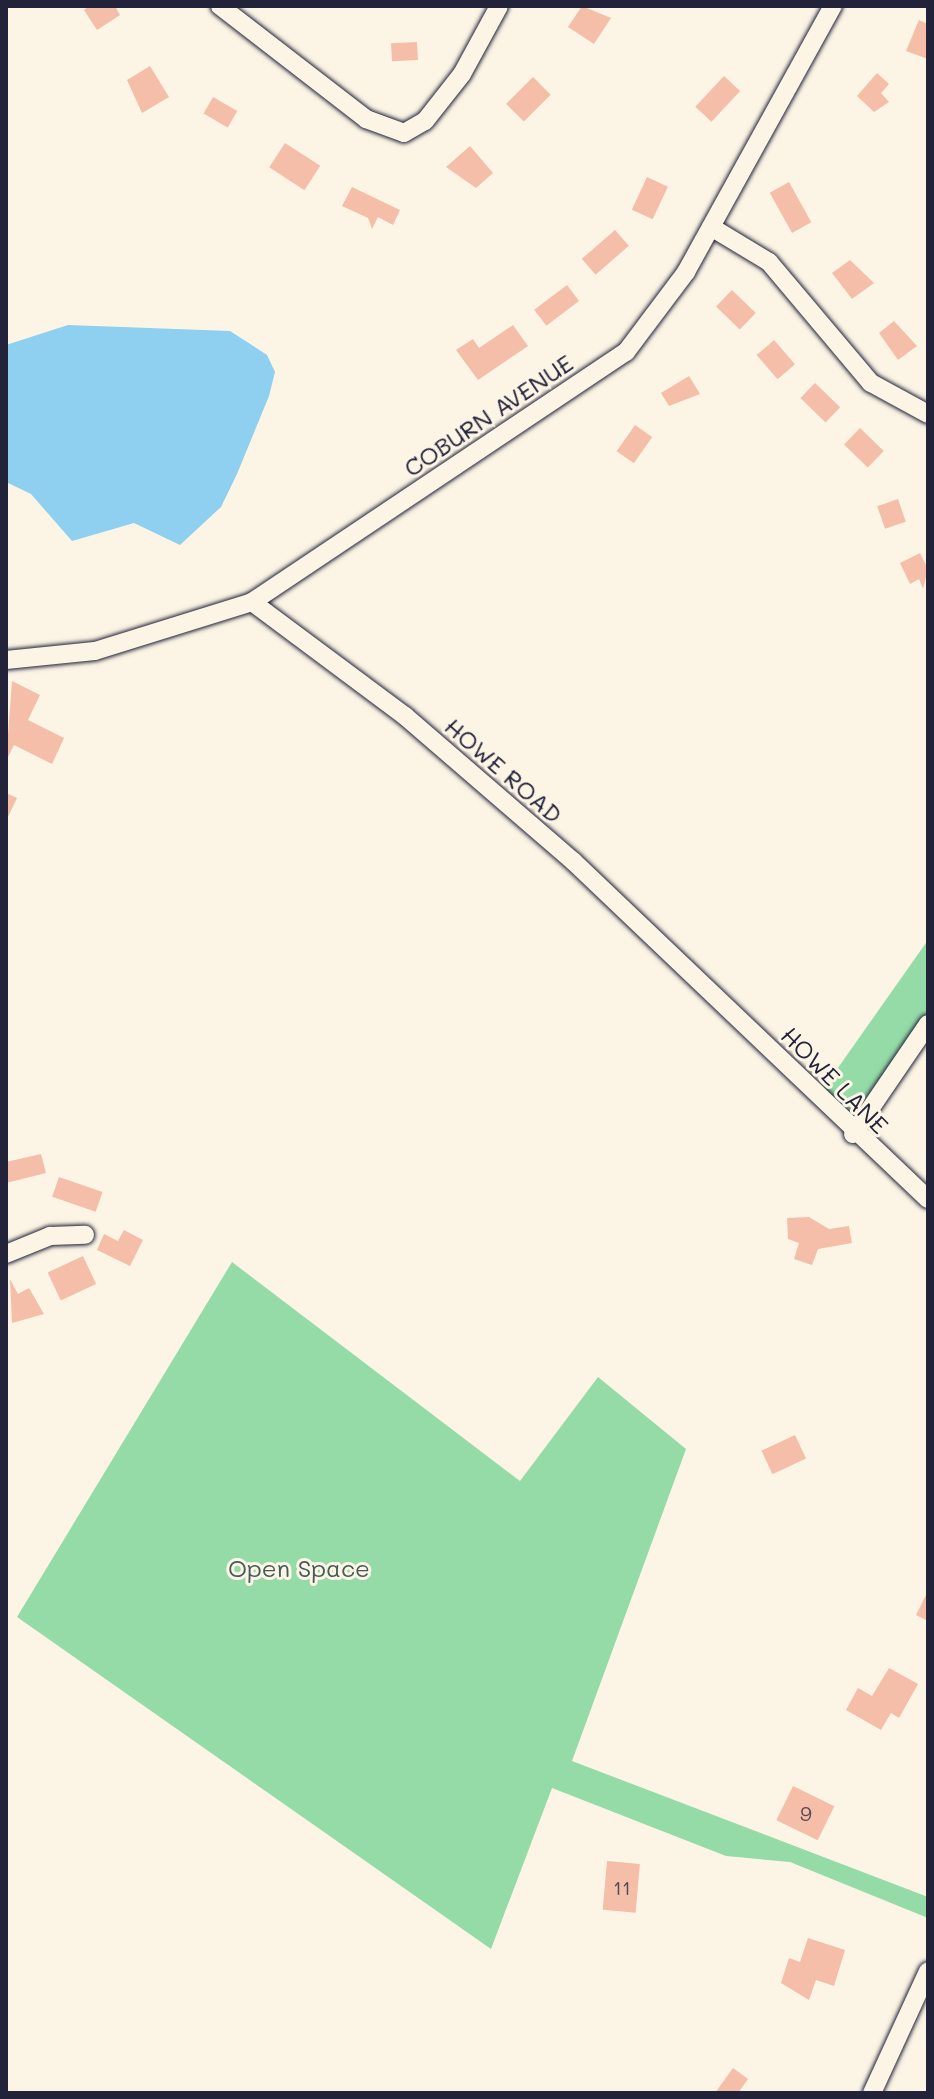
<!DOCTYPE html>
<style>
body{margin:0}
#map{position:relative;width:934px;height:2099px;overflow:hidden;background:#fcf5e5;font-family:Mali,sans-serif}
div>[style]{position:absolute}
.green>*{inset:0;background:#95dba8}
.water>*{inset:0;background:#8fcff0}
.building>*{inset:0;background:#f4bea8;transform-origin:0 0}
.roads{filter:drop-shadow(0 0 2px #22223b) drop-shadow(0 0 2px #22223b)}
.street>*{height:18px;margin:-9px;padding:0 9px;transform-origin:9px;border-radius:9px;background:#fcf5e5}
span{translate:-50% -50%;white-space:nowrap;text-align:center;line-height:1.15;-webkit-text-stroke:6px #fcf5e5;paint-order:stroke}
.number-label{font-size:20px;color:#564956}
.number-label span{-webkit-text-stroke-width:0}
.street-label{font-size:24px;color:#22223b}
.park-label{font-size:24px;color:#445a5c}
.frame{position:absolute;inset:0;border:8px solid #22223b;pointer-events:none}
</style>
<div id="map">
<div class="green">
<i style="clip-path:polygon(928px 940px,928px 1024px,853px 1134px,816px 1099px)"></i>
<i style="clip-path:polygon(232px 1262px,520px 1481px,598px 1377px,686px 1449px,572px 1761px,928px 1897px,928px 1918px,790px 1862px,726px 1856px,552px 1788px,491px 1949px,17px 1617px)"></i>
</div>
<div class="water">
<i style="clip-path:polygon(68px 325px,230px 331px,267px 355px,275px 372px,269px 396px,237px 474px,221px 507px,180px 545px,134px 523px,72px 541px,31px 494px,6px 482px,6px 345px)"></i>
</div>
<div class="building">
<i style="clip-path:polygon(89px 6px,115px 6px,120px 15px,97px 30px,84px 10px)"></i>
<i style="clip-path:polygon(582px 6px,611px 18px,594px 44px,568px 27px)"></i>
<i style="clip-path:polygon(919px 20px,928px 24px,928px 59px,906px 51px)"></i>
<i style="left:417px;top:42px;width:18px;height:26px;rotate:87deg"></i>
<i style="clip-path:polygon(150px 66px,169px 97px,142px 113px,127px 80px)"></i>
<i style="clip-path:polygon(877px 73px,889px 84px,881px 93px,889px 102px,874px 112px,857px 96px)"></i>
<i style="left:724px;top:76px;width:22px;height:42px;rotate:43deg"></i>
<i style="left:533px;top:77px;width:25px;height:38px;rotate:45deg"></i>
<i style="left:213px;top:97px;width:28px;height:19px;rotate:30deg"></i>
<i style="left:285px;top:143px;width:42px;height:29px;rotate:33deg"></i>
<i style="clip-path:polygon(470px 146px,493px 173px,476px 188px,446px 167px)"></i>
<i style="left:647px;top:177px;width:23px;height:36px;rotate:25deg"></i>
<i style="left:789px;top:182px;width:46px;height:22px;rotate:61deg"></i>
<i style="clip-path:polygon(352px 187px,400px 210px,393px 225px,378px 217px,372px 229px,368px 218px,342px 206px)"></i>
<i style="left:615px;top:230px;width:21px;height:44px;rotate:49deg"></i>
<i style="clip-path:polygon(850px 260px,874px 283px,852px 299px,832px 273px)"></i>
<i style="left:567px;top:285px;width:20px;height:41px;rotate:53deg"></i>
<i style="left:732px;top:290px;width:33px;height:23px;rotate:44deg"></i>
<i style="clip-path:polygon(894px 321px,917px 346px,898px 360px,879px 333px)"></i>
<i style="clip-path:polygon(513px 325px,528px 346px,478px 380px,456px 350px,473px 339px,479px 348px)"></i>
<i style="left:774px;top:340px;width:32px;height:23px;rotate:49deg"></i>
<i style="clip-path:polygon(689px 376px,700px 394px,669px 406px,661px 393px)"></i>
<i style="left:815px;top:383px;width:35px;height:21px;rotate:44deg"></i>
<i style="left:635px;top:425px;width:21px;height:32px;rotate:35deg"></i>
<i style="left:860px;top:428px;width:33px;height:23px;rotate:44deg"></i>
<i style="left:898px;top:499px;width:24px;height:22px;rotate:71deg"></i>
<i style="clip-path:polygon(920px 553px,928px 569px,923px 589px,919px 579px,910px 584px,900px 563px)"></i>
<i style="clip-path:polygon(12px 681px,40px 695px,28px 720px,64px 738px,52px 764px,14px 745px,6px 761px)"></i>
<i style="clip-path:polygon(6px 793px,17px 798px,6px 821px)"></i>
<i style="clip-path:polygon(41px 1154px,46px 1173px,6px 1183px,6px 1162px)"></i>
<i style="left:59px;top:1177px;width:46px;height:21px;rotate:19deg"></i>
<i style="clip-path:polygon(809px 1217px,829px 1229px,849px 1226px,852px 1243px,818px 1249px,812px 1265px,794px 1259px,799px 1243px,788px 1239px,787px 1218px)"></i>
<i style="clip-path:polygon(124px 1230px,143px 1240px,130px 1266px,97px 1250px,104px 1234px,118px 1241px)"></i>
<i style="left:83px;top:1256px;width:31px;height:39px;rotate:65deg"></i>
<i style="clip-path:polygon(10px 1279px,18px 1294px,29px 1288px,44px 1314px,12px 1323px)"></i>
<i style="left:795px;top:1435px;width:26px;height:37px;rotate:65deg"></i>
<i style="clip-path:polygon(928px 1591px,928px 1621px,916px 1615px)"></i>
<i style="clip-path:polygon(889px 1668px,918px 1684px,899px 1718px,891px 1713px,881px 1730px,846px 1710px,858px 1688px,872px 1696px)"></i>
<i style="left:793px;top:1786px;width:46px;height:38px;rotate:26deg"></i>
<i style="left:607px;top:1861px;width:33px;height:49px;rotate:5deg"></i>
<i style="clip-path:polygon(808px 1938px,845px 1950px,834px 1986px,816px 1980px,809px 2000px,781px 1983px,789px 1958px,800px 1962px)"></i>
<i style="clip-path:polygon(733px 2068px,748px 2079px,738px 2093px,715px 2093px)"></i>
</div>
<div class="roads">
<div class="street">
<i style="left:220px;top:6px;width:185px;rotate:37.7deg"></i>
<i style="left:366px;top:119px;width:40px;rotate:20.2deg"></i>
<i style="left:404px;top:133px;width:24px;rotate:-30deg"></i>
<i style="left:425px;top:121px;width:60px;rotate:-51.8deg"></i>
<i style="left:462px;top:74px;width:77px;rotate:-61.4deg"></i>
<i style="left:711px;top:227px;width:68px;rotate:31.1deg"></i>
<i style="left:769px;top:262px;width:158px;rotate:49.9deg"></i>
<i style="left:871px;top:383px;width:65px;rotate:28.5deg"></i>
<i style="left:252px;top:602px;width:191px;rotate:36.7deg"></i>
<i style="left:405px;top:716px;width:222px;rotate:40.8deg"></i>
<i style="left:573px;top:861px;width:490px;rotate:43.6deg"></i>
<i style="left:6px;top:660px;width:89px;rotate:-5.8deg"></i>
<i style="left:95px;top:651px;width:164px;rotate:-17.3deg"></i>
<i style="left:252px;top:602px;width:450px;rotate:-33.8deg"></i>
<i style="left:626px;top:352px;width:100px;rotate:-53.1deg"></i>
<i style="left:686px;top:272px;width:304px;rotate:-61.1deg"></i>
<i style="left:853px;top:1134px;width:133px;rotate:-55.7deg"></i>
<i style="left:6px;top:1254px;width:48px;rotate:-22.2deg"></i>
<i style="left:50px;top:1236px;width:35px;rotate:-2deg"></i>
<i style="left:872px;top:2093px;width:134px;rotate:-65.3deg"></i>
</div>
</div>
<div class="number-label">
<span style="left:806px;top:1813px">9</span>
<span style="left:622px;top:1887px">11</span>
</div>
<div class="street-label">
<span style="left:488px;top:415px;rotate:-34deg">COBURN AVENUE</span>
<span style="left:504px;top:770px;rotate:41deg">HOWE ROAD</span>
<span style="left:835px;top:1080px;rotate:45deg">HOWE LANE</span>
</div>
<div class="park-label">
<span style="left:299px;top:1568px">Open Space</span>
</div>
<div class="frame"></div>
</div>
